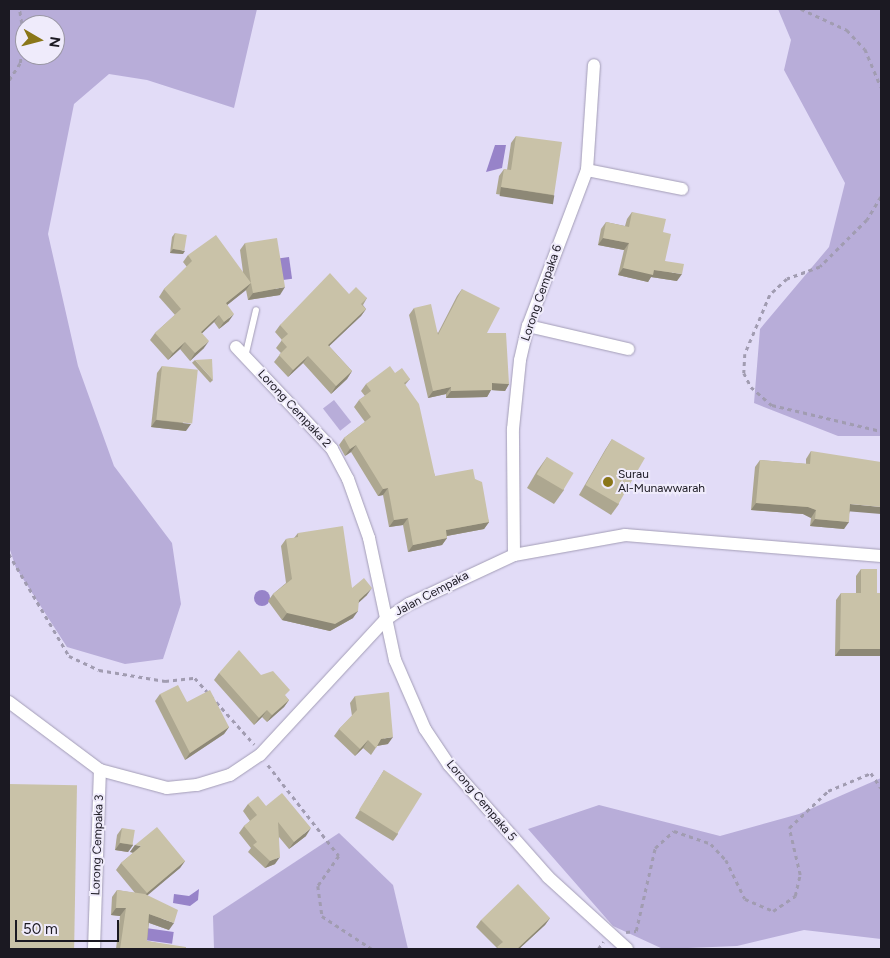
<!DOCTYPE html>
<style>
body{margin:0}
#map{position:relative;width:890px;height:958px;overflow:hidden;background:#e2dcf7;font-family:Figtree,sans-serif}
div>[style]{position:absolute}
.green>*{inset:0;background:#b8add9;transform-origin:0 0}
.water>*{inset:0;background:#9783c9;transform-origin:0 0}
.round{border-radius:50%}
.path>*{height:2.5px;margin-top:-1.25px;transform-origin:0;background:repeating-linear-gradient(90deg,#a19cb1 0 4px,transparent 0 8px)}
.roads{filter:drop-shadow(0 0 1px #a39db6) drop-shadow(0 0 1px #a39db6)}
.service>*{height:6px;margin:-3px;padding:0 3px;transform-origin:3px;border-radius:3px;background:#fff}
.minor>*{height:12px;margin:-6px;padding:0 6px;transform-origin:6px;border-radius:6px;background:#fff}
.wall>*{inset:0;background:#ada790;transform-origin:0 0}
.shaded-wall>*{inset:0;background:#8d8876;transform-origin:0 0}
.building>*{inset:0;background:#c9c2a8;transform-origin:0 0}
.dots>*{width:14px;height:14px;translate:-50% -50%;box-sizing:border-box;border:2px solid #efebfb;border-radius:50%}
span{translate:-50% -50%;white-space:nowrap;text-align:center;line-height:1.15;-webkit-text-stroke:4px #efebfb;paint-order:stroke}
.street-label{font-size:12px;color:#1b1922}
.poi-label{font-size:12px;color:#1b1922}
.left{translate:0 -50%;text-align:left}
.frame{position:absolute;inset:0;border:10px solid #1b1922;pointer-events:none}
.north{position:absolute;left:15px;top:15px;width:50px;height:50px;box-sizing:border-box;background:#efebfb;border:1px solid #9a97a4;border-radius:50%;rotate:98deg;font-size:14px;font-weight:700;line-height:20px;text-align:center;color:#1b1922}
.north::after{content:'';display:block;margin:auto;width:18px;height:22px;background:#8a7619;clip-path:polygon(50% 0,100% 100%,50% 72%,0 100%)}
.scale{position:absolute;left:15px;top:920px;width:104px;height:22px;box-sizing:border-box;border:2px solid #1b1922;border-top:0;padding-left:6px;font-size:15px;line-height:18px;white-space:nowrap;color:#1b1922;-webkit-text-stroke:4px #efebfb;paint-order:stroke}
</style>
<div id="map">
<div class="green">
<i style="clip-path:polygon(evenodd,9px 9px,257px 9px,234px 108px,147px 80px,109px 74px,74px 104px,48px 234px,78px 366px,114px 466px,172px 543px,181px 604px,163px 659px,125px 664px,67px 647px,16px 568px,9px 547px,9px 9px,25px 25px,55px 25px,55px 55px,25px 55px,25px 25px)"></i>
<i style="clip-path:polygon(778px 9px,881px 9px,881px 436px,838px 436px,754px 403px,760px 329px,829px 247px,845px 183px,784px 70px,791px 40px)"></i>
<i style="left:334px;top:400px;width:28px;height:14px;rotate:52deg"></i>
<i style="clip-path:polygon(881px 778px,881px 939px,804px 930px,737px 946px,663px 949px,613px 926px,528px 829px,599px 805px,720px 836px,799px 814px)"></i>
<i style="clip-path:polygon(339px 833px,393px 885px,408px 949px,214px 949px,213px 916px)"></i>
</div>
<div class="water">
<i style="clip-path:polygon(495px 145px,506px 145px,502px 168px,486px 172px)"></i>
<i style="left:289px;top:257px;width:22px;height:11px;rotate:82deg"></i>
<i class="round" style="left:254px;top:590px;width:16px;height:16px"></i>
<i style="clip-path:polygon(199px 889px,198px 900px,190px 906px,173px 903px,174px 894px,189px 896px)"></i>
<i style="left:146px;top:928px;width:28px;height:12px;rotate:8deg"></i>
</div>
<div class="path">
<i style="left:801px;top:9px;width:51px;rotate:24.5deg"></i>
<i style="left:847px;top:30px;width:26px;rotate:47deg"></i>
<i style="left:865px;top:49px;width:41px;rotate:67.2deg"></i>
<i style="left:9px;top:80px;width:20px;rotate:-57deg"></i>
<i style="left:20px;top:63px;width:24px;rotate:-81deg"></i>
<i style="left:24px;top:39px;width:30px;rotate:-99deg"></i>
<i style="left:881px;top:197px;width:27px;rotate:121deg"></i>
<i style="left:867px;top:220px;width:66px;rotate:135deg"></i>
<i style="left:820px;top:267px;width:35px;rotate:160deg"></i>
<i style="left:787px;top:279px;width:23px;rotate:137deg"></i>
<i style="left:770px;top:295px;width:64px;rotate:113deg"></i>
<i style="left:745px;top:354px;width:19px;rotate:93deg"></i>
<i style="left:744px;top:373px;width:16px;rotate:63deg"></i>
<i style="left:751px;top:387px;width:28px;rotate:41deg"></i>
<i style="left:772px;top:405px;width:112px;rotate:13.4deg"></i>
<i style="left:9px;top:554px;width:118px;rotate:59.5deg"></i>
<i style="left:69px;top:656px;width:33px;rotate:25deg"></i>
<i style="left:99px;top:670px;width:67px;rotate:9.5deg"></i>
<i style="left:165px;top:681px;width:30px;rotate:-6deg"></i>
<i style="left:195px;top:678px;width:89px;rotate:48.2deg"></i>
<i style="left:268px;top:765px;width:115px;rotate:52deg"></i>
<i style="left:339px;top:856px;width:37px;rotate:125deg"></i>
<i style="left:318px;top:886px;width:30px;rotate:82deg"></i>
<i style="left:322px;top:916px;width:60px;rotate:33.4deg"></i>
<i style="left:626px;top:932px;width:10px;rotate:-6deg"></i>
<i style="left:636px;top:931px;width:85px;rotate:-77.1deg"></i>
<i style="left:655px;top:848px;width:25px;rotate:-42deg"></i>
<i style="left:674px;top:831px;width:39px;rotate:19deg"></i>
<i style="left:711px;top:844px;width:22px;rotate:47deg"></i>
<i style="left:726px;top:860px;width:43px;rotate:64deg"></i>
<i style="left:745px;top:899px;width:30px;rotate:23deg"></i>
<i style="left:773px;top:911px;width:27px;rotate:-34deg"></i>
<i style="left:795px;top:896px;width:22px;rotate:-77deg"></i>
<i style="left:800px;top:875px;width:48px;rotate:-103.2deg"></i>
<i style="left:789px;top:828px;width:54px;rotate:-43.5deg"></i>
<i style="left:828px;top:791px;width:47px;rotate:-22.7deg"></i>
<i style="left:871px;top:773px;width:18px;rotate:56deg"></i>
<i style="left:598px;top:949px;width:9px;rotate:-54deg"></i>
</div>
<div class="roads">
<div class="service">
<i style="left:245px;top:357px;width:48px;rotate:-76.8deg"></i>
</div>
<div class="minor">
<i style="left:587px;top:170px;width:97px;rotate:11.3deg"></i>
<i style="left:528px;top:326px;width:103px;rotate:13deg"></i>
<i style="left:236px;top:347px;width:140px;rotate:46.7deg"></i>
<i style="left:332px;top:449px;width:34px;rotate:62deg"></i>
<i style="left:348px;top:479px;width:63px;rotate:70.4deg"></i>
<i style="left:369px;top:538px;width:125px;rotate:78deg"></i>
<i style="left:395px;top:660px;width:75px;rotate:66.5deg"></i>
<i style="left:425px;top:729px;width:43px;rotate:56.3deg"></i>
<i style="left:449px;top:765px;width:149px;rotate:48.5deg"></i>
<i style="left:548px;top:877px;width:107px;rotate:42.3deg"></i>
<i style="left:514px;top:555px;width:126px;rotate:-90.5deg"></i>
<i style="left:513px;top:429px;width:69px;rotate:-84.2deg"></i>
<i style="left:520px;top:360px;width:35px;rotate:-77deg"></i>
<i style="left:528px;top:326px;width:167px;rotate:-69.3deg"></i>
<i style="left:587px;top:170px;width:105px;rotate:-86.2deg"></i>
<i style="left:9px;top:702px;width:114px;rotate:36.8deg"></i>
<i style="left:100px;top:770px;width:69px;rotate:15deg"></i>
<i style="left:167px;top:788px;width:30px;rotate:-6deg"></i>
<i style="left:197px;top:785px;width:34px;rotate:-17deg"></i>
<i style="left:230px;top:775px;width:36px;rotate:-34deg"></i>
<i style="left:260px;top:755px;width:184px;rotate:-47.2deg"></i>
<i style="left:385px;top:620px;width:29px;rotate:-34deg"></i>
<i style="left:409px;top:604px;width:116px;rotate:-25deg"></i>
<i style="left:514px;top:555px;width:113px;rotate:-10.2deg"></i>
<i style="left:625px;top:535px;width:257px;rotate:4.7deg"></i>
<i style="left:94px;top:949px;width:179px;rotate:-88.1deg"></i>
</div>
</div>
<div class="wall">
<i style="clip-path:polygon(516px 136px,554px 195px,549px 202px,496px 194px,499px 176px,504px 169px,507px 170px,511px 143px)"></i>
<i style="clip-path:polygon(632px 212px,663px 232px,665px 261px,677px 281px,651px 277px,648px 282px,618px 275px,624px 250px,598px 245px,601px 229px,606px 222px,625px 226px,627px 219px)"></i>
<i style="clip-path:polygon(175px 233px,183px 254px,170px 253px,172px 237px)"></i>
<i style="clip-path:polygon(245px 243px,280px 295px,248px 300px,246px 290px,227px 305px,229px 321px,219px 329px,214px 322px,202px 333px,204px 348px,190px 361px,180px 349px,168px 360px,150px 340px,155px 333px,175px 315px,159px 297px,164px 289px,187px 267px,183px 262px,188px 255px,243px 272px,240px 250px)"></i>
<i style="clip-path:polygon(462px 289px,487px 333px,509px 384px,505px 391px,491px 390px,487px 397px,446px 398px,446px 394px,428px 398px,409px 315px,414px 308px,438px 333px,457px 296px)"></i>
<i style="clip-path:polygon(349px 294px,367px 298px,363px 305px,366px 309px,361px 316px,329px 346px,352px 371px,347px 379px,331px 394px,303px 363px,288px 377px,274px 362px,281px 353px,276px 348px,282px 340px,275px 332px,280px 325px)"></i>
<i style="left:195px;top:360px;width:27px;height:4px;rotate:48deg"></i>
<i style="clip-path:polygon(162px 366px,186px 431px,151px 427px,157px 373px)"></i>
<i style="clip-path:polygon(395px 373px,410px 379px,405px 385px,435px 476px,475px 479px,489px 522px,484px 529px,447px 536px,447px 538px,442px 545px,408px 552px,403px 525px,389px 527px,383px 495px,378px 496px,351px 452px,345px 456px,339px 445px,344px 438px,365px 422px,354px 407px,359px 400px,365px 396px,361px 391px,366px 384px)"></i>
<i style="clip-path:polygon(612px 439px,619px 504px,611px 515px,579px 495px,605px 450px)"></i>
<i style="clip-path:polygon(811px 451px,850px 511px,844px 529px,810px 526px,811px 518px,803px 514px,751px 510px,755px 467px,760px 460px,806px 464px,806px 459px)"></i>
<i style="clip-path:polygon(547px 457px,564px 490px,554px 504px,527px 488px,537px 471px)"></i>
<i style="clip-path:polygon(298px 533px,352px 588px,367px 595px,358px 603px,353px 618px,330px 631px,282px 620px,268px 601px,273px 594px,286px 583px,281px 546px,286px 539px,294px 538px)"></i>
<i style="clip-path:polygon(861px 569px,877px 593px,881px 593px,881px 655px,880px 656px,835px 656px,836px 600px,841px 593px,856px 593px,856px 576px)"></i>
<i style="clip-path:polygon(219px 673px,261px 675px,289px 700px,284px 707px,267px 722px,262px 717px,254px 725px,214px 680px)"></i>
<i style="clip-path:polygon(160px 694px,187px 702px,229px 727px,224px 734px,185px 760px,155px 701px)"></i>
<i style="clip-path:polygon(355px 696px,388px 744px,377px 746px,371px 755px,363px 748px,355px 756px,334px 736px,339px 729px,352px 716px,350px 703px)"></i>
<i style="clip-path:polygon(384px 770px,398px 834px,393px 841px,355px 818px)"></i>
<i style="clip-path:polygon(248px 804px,266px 806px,306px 836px,289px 849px,279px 837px,275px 864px,265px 868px,248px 852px,251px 848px,239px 833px,244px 826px,250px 821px,243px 811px)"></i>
<i style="clip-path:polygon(122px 828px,133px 845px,128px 852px,115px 850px,117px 835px)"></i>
<i style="clip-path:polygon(135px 845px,185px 861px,180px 868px,147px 895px,169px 930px,149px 923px,147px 941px,186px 949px,116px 949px,120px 916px,111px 915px,112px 897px,117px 890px,135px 893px,116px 870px,121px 863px,133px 853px,130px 852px)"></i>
<i style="clip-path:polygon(550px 918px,545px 925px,519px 949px,496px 949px,497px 948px,476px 927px,481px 920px)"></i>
</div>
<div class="shaded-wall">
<i style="left:501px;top:187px;width:54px;height:9px;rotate:9deg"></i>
<i style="clip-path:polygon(603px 238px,629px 243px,624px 250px,598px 245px)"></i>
<i style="clip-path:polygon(173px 249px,185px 251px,183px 254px,170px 253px)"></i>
<i style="clip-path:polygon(623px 268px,654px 270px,682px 274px,677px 281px,651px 277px,648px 282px,618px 275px)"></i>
<i style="clip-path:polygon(251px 283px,246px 290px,221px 310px,226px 303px)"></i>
<i style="clip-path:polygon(285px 287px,280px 295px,248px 300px,253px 293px)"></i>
<i style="clip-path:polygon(366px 309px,361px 316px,323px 352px,328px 345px)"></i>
<i style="clip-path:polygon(234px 314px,229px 321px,219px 329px,224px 322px)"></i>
<i style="clip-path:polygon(219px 315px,214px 322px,196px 339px,201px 332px)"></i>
<i style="clip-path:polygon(209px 341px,204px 348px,190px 361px,195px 353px)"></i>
<i style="clip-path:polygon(185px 342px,180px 349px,168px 360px,173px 353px)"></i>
<i style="clip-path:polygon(308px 356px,303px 363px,288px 377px,293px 370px)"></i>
<i style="clip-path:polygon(352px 371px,347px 379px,331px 394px,336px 386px)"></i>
<i style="clip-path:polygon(492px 383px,509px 384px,505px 391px,491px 390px,487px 397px,446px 398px,451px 391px)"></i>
<i style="clip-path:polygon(451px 387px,446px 394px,428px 398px,433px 391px)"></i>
<i style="clip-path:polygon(156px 420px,191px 424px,186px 431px,151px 427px)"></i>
<i style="clip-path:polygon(356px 445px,351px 452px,345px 456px,350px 449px)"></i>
<i style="clip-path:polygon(388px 488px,383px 495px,378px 496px,383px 489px)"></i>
<i style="clip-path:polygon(756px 503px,808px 507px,816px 510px,811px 518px,803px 514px,751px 510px)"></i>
<i style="clip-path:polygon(850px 504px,881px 507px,881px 514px,845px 511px)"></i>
<i style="clip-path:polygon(408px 518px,403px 525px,389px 527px,394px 520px)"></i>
<i style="clip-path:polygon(815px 519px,849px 522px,844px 529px,810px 526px)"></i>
<i style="clip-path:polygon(489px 522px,484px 529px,441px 537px,446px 530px)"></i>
<i style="clip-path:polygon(447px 538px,442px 545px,408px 552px,413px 545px)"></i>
<i style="clip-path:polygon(372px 588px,367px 595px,354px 607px,359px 600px)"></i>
<i style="clip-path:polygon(358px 611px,353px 618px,330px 631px,282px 620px,287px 613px)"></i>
<i style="clip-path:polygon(840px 649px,881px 649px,881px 655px,880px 656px,835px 656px)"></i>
<i style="clip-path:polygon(289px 700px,284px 707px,267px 722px,272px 715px)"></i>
<i style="clip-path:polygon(267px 710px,262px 717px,254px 725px,259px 718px)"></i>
<i style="clip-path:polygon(229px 727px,224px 734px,185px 760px,190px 753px)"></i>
<i style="clip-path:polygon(393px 737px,388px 744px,376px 746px,381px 739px)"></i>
<i style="clip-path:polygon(368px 740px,363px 748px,355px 756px,360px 749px)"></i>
<i style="clip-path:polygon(311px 828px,306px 836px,289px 849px,294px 842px)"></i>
<i style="clip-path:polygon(120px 843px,133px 845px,128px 852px,115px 850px)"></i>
<i style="clip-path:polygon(135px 845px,141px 846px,136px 853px,130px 852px)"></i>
<i style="clip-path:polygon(280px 857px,275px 864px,265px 868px,270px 861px)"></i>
<i style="clip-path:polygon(185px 861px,180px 868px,142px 900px,147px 893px)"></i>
<i style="clip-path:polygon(116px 908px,126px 908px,120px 916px,111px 915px)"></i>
<i style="clip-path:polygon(149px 914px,174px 923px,169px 930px,144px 921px)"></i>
<i style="clip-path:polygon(550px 918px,545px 925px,519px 949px,517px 949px)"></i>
</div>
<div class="building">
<i style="clip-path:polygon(516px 136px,562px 142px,554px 195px,501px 187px,504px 169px,511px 170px)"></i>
<i style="clip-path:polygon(632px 212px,666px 219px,663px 232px,671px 234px,665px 261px,684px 264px,682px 274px,654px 270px,653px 275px,623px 268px,629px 243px,603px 238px,606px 222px,629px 227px)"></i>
<i style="left:175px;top:233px;width:12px;height:16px;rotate:9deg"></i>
<i style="clip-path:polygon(216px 235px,251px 283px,245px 243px,277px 238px,285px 287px,253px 293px,251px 283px,226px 303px,234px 314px,224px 322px,219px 315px,201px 332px,209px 341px,195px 353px,185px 342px,173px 353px,155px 333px,181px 309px,164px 289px,192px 261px,188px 255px)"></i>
<i style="clip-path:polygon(330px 273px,349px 294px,356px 287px,367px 298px,361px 304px,366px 309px,328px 345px,352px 371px,336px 386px,308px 356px,293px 370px,279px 355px,287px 347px,281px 340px,288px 334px,280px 325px)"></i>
<i style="clip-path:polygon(462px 289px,500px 308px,487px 333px,506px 333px,509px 384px,492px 383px,492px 390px,451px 391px,451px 387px,433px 391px,414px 308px,431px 304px,438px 335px)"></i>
<i style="clip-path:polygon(212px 359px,213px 380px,195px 360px)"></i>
<i style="left:162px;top:366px;width:36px;height:54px;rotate:6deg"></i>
<i style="clip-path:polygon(390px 366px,395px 373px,402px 368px,410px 379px,404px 383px,419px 404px,435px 476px,473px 469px,475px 479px,482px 482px,489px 522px,446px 530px,447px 538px,413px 545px,408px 518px,394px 520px,388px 488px,383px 489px,356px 445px,350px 449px,344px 438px,371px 417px,359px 400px,371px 391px,366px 384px)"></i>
<i style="left:612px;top:439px;width:38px;height:53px;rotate:30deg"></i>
<i style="clip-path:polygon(811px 451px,881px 462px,881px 507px,850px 504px,849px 522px,815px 519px,816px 510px,808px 507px,756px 503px,760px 460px,810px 464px)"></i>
<i style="left:547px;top:457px;width:31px;height:20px;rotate:31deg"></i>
<i style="clip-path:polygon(343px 526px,352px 588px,364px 578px,372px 588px,359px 600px,358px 611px,335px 624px,287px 613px,273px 594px,292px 579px,286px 539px,298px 537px,298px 533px)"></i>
<i style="clip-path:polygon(861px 569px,877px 569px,877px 593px,881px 593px,881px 649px,840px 649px,841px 593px,861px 593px)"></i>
<i style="clip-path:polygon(239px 650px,261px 675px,273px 671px,290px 690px,285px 695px,289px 700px,272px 715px,267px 710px,259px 718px,219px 673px)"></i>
<i style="clip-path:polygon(178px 685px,187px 702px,210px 690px,229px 727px,190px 753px,160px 694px)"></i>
<i style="clip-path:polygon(389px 692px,393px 737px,381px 739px,376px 748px,368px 740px,360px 749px,339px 729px,357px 710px,355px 696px)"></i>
<i style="left:384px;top:770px;width:45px;height:47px;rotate:32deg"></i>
<i style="left:9px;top:784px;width:68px;height:165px;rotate:1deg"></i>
<i style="clip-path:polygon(282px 793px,311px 828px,294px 842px,278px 822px,280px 857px,270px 861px,253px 845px,257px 842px,244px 826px,257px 815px,248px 804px,258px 796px,266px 806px)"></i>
<i style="clip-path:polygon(157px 827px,185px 861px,147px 893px,121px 863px,141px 846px,135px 845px)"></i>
<i style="left:122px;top:828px;width:13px;height:15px;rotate:9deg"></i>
<i style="clip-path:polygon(518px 884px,550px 918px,517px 949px,499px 949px,497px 947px,503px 942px,481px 920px)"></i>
<i style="clip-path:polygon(117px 890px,145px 894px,178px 910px,174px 923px,149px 914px,147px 941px,186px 947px,186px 949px,120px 949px,126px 908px,116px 908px)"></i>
</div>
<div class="dots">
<i style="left:608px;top:482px;background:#8a7619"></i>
</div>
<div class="street-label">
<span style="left:542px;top:293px;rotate:-71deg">Lorong Cempaka 6</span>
<span style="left:294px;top:409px;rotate:47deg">Lorong Cempaka 2</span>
<span style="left:432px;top:594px;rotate:-28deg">Jalan Cempaka</span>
<span style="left:481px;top:801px;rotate:50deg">Lorong Cempaka 5</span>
<span style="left:98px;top:845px;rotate:-88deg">Lorong Cempaka 3</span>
</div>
<div class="poi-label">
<span class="left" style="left:618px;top:482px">Surau<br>Al-Munawwarah</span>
</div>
<div class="frame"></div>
<div class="north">N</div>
<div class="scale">50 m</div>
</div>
